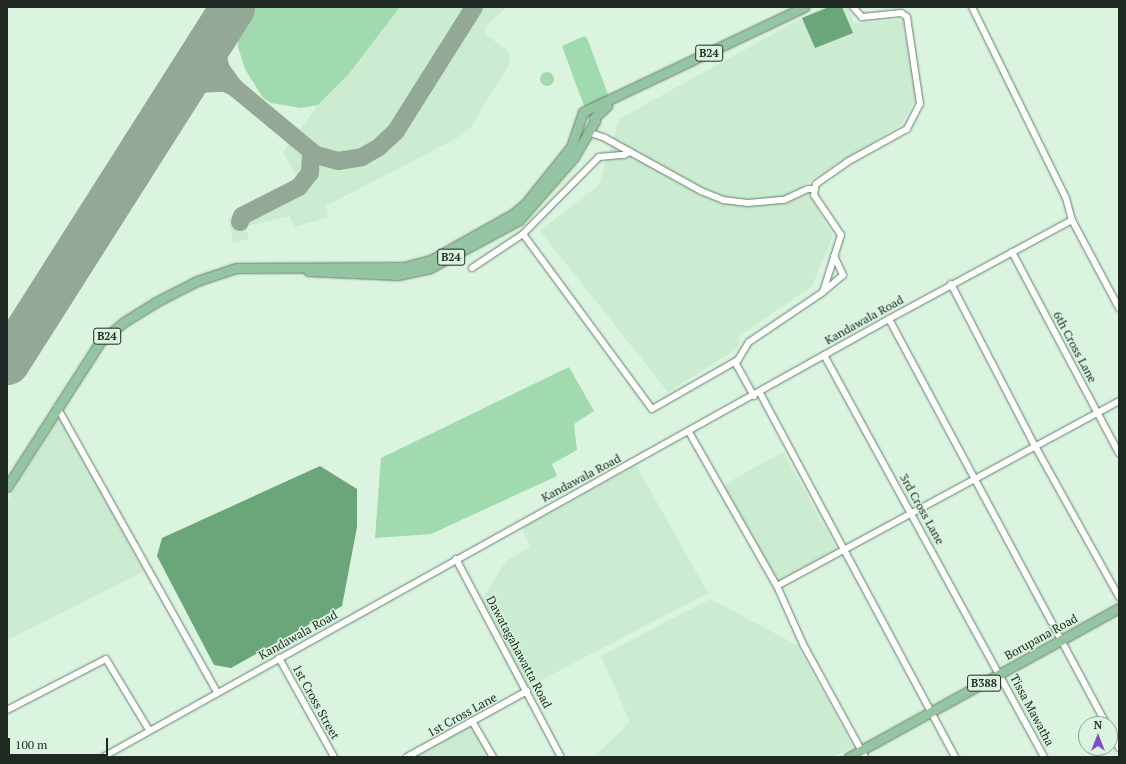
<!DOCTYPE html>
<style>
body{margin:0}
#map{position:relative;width:1126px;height:764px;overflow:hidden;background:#daf4df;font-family:"PT Serif",serif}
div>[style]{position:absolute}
.built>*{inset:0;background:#cbecd1;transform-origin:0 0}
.green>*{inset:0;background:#a1daae}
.round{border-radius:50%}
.water>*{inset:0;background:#6ba67a}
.taxiway>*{height:18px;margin:-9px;padding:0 9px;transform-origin:9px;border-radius:9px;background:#94a898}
.runway>*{height:45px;margin:-22.5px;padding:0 22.5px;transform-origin:22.5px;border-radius:22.5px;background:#94a898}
.roads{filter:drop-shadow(0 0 1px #657d6a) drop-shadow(0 0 1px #657d6a)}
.street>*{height:6px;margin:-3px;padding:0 3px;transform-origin:3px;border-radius:3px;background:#fff}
.primary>*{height:9px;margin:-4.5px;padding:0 4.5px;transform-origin:4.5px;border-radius:4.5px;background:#95c4a3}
span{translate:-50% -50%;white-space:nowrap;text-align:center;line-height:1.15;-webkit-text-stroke:3px #daf4df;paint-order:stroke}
.shield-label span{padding:1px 3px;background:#daf4df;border:1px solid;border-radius:3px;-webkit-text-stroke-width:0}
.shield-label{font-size:11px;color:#202a22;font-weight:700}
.street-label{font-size:12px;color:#202a22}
.frame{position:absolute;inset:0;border:8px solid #202a22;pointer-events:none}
.north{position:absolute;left:1078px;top:716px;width:40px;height:40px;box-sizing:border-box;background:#daf4df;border:1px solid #90a393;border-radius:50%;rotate:0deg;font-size:11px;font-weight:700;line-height:16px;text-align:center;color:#202a22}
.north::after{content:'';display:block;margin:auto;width:14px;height:18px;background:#804dc5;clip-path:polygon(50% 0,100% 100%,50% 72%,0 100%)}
.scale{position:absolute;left:8px;top:738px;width:100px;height:18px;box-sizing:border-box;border:2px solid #202a22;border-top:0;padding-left:5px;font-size:12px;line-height:14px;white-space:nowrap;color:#202a22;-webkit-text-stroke:3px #daf4df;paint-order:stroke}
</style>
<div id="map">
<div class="built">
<i style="clip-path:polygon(400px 7px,507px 7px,486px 26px,485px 34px,509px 52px,510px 63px,471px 127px,457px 138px,326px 206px,329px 217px,294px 227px,290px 216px,246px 226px,249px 239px,233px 243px,229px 219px,236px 209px,299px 187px,294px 171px,283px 152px,318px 105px,348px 75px)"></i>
<i style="clip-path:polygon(822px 7px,847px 7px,854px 23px,903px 20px,916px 98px,902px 124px,804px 185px,833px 236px,812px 286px,740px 336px,737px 349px,668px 392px,540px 231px,599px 185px,619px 119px)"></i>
<i style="clip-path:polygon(60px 417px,144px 571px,7px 640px,7px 501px)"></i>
<i style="left:783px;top:452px;width:115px;height:69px;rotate:61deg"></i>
<i style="clip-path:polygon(636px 465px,708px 593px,526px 688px,480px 602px,506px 561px,530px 547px,522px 528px)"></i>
<i style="clip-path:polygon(710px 599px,797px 645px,853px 746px,833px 757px,594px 757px,630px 722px,601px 656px)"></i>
<i style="clip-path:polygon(472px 721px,493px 757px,409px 757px)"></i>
</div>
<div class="green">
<i style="clip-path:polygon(255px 7px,400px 7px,348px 75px,318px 105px,301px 108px,271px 103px,263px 98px,245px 69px,238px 47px,238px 35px)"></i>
<i style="clip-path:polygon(584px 36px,587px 38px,609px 97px,587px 108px,584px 106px,562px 46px)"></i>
<i class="round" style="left:540px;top:72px;width:14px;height:14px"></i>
<i style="clip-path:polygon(569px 367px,594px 411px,574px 424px,577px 450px,552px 464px,557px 476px,431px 534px,375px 538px,381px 458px)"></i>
</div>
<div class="water">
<i style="clip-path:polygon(829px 7px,842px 7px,853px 33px,815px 48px,802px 18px)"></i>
<i style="clip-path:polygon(320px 466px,357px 489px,357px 527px,342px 606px,231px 668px,214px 665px,157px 556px,162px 538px)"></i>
</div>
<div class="taxiway">
<i style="left:224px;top:19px;width:17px;rotate:111deg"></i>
<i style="left:218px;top:35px;width:19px;rotate:93deg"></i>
<i style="left:217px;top:54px;width:16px;rotate:75deg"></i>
<i style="left:221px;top:69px;width:22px;rotate:54deg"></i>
<i style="left:170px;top:104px;width:30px;rotate:-42deg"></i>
<i style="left:192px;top:84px;width:33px;rotate:-2deg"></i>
<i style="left:225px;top:83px;width:10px;rotate:24deg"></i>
<i style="left:234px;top:87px;width:107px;rotate:39.7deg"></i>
<i style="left:316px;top:155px;width:23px;rotate:15deg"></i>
<i style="left:338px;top:161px;width:24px;rotate:-9deg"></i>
<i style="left:362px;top:157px;width:20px;rotate:-30deg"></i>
<i style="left:379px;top:147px;width:23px;rotate:-43deg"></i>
<i style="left:396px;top:131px;width:146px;rotate:-57.8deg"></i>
<i style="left:240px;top:222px;width:6px;rotate:-72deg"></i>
<i style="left:242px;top:216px;width:64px;rotate:-27deg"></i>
<i style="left:299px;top:187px;width:18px;rotate:-52deg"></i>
<i style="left:310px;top:173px;width:21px;rotate:-87deg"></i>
</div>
<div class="runway">
<i style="left:7px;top:362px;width:420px;rotate:-57.6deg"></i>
</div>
<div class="roads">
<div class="street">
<i style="left:972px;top:7px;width:213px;rotate:63.8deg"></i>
<i style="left:1066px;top:198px;width:23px;rotate:75deg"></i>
<i style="left:1072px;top:220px;width:100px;rotate:61.9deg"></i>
<i style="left:588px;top:132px;width:18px;rotate:19deg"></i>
<i style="left:605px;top:138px;width:110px;rotate:28.9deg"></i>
<i style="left:701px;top:191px;width:24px;rotate:22deg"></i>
<i style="left:723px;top:200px;width:25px;rotate:7deg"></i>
<i style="left:748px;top:203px;width:36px;rotate:-5deg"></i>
<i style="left:784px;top:200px;width:26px;rotate:-25deg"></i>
<i style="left:808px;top:189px;width:6px"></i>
<i style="left:523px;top:234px;width:217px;rotate:53.6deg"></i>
<i style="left:652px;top:409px;width:99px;rotate:-29.7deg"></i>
<i style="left:738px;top:360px;width:21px;rotate:-59deg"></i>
<i style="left:749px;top:342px;width:89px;rotate:-34deg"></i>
<i style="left:823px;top:292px;width:60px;rotate:-72.5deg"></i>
<i style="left:841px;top:235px;width:48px;rotate:-124deg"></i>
<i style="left:814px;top:195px;width:11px;rotate:-80deg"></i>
<i style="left:816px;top:184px;width:38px;rotate:-35deg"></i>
<i style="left:847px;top:162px;width:68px;rotate:-28.8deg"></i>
<i style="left:907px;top:129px;width:28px;rotate:-63deg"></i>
<i style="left:920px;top:104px;width:88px;rotate:-98.5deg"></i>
<i style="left:907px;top:17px;width:7px;rotate:-146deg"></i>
<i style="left:901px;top:13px;width:39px;rotate:174deg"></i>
<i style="left:862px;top:17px;width:13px;rotate:-132deg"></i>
<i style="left:1012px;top:252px;width:228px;rotate:62deg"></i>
<i style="left:472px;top:268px;width:61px;rotate:-33.7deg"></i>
<i style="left:523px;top:234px;width:108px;rotate:-45.4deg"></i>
<i style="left:599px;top:157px;width:25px;rotate:-5deg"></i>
<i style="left:624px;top:155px;width:7px;rotate:-27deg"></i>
<i style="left:951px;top:284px;width:182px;rotate:62.6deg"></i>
<i style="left:1035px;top:446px;width:173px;rotate:60.9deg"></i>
<i style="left:823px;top:292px;width:26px;rotate:-40deg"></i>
<i style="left:843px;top:275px;width:21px;rotate:-115deg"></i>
<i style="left:889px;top:319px;width:459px;rotate:61.8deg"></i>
<i style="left:824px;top:355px;width:458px;rotate:61.3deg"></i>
<i style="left:735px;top:362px;width:39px;rotate:61deg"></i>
<i style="left:760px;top:393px;width:413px;rotate:61.8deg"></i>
<i style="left:57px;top:407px;width:327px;rotate:60.7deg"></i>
<i style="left:689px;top:432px;width:177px;rotate:60.3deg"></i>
<i style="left:777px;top:586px;width:66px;rotate:65.8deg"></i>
<i style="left:804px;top:646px;width:127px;rotate:61.2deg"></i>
<i style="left:456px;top:559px;width:224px;rotate:62.1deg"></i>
<i style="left:777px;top:586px;width:389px;rotate:-28.4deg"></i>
<i style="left:279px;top:658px;width:113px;rotate:60.9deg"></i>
<i style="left:7px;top:710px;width:111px;rotate:-27.3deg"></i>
<i style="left:106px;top:659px;width:83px;rotate:58.8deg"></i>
<i style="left:472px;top:721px;width:42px;rotate:59.7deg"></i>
<i style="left:1110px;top:731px;width:19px;rotate:62deg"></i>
<i style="left:103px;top:757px;width:900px;rotate:-29.13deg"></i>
<i style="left:889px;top:319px;width:208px;rotate:-28.4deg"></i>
<i style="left:407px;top:757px;width:137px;rotate:-28.8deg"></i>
</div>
<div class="primary">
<i style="left:308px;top:271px;width:90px;rotate:2.5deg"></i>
<i style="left:398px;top:275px;width:33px;rotate:-12deg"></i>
<i style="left:430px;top:268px;width:101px;rotate:-28.3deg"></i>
<i style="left:519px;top:220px;width:84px;rotate:-48.9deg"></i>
<i style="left:574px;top:157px;width:42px;rotate:-59.7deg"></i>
<i style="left:595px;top:121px;width:3px;rotate:-108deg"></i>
<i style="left:594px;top:118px;width:18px;rotate:-43deg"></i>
<i style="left:7px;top:487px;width:172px;rotate:-57.3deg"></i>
<i style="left:100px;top:342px;width:31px;rotate:-40deg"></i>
<i style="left:124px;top:322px;width:38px;rotate:-32deg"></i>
<i style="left:156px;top:302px;width:46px;rotate:-27.1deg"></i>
<i style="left:197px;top:281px;width:41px;rotate:-18.4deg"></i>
<i style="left:236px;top:268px;width:168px;rotate:-0.3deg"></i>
<i style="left:404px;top:267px;width:28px;rotate:-15deg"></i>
<i style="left:431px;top:260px;width:94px;rotate:-29.3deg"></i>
<i style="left:513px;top:214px;width:16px;rotate:-40deg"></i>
<i style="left:525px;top:204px;width:73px;rotate:-51.1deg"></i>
<i style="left:571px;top:147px;width:37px;rotate:-71deg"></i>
<i style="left:583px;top:112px;width:245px;rotate:-25.4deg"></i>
<i style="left:849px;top:757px;width:308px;rotate:-28.9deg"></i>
</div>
</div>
<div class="shield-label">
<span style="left:709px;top:53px">B24</span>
<span style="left:451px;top:257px">B24</span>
<span style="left:107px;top:336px">B24</span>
<span style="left:984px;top:683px">B388</span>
</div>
<div class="street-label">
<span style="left:864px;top:320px;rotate:-29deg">Kandawala Road</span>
<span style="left:1075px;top:347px;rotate:62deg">6th Cross Lane</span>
<span style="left:581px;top:478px;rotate:-28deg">Kandawala Road</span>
<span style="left:922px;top:509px;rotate:61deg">3rd Cross Lane</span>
<span style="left:298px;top:635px;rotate:-29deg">Kandawala Road</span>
<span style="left:1041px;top:637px;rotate:-29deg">Borupana Road</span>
<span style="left:519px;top:652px;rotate:62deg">Dawatagahawatta Road</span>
<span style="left:316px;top:702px;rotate:61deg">1st Cross Street</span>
<span style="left:1032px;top:710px;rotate:62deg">Tissa Mawatha</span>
<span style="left:462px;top:715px;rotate:-29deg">1st Cross Lane</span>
</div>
<div class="frame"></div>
<div class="north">N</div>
<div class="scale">100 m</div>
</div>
